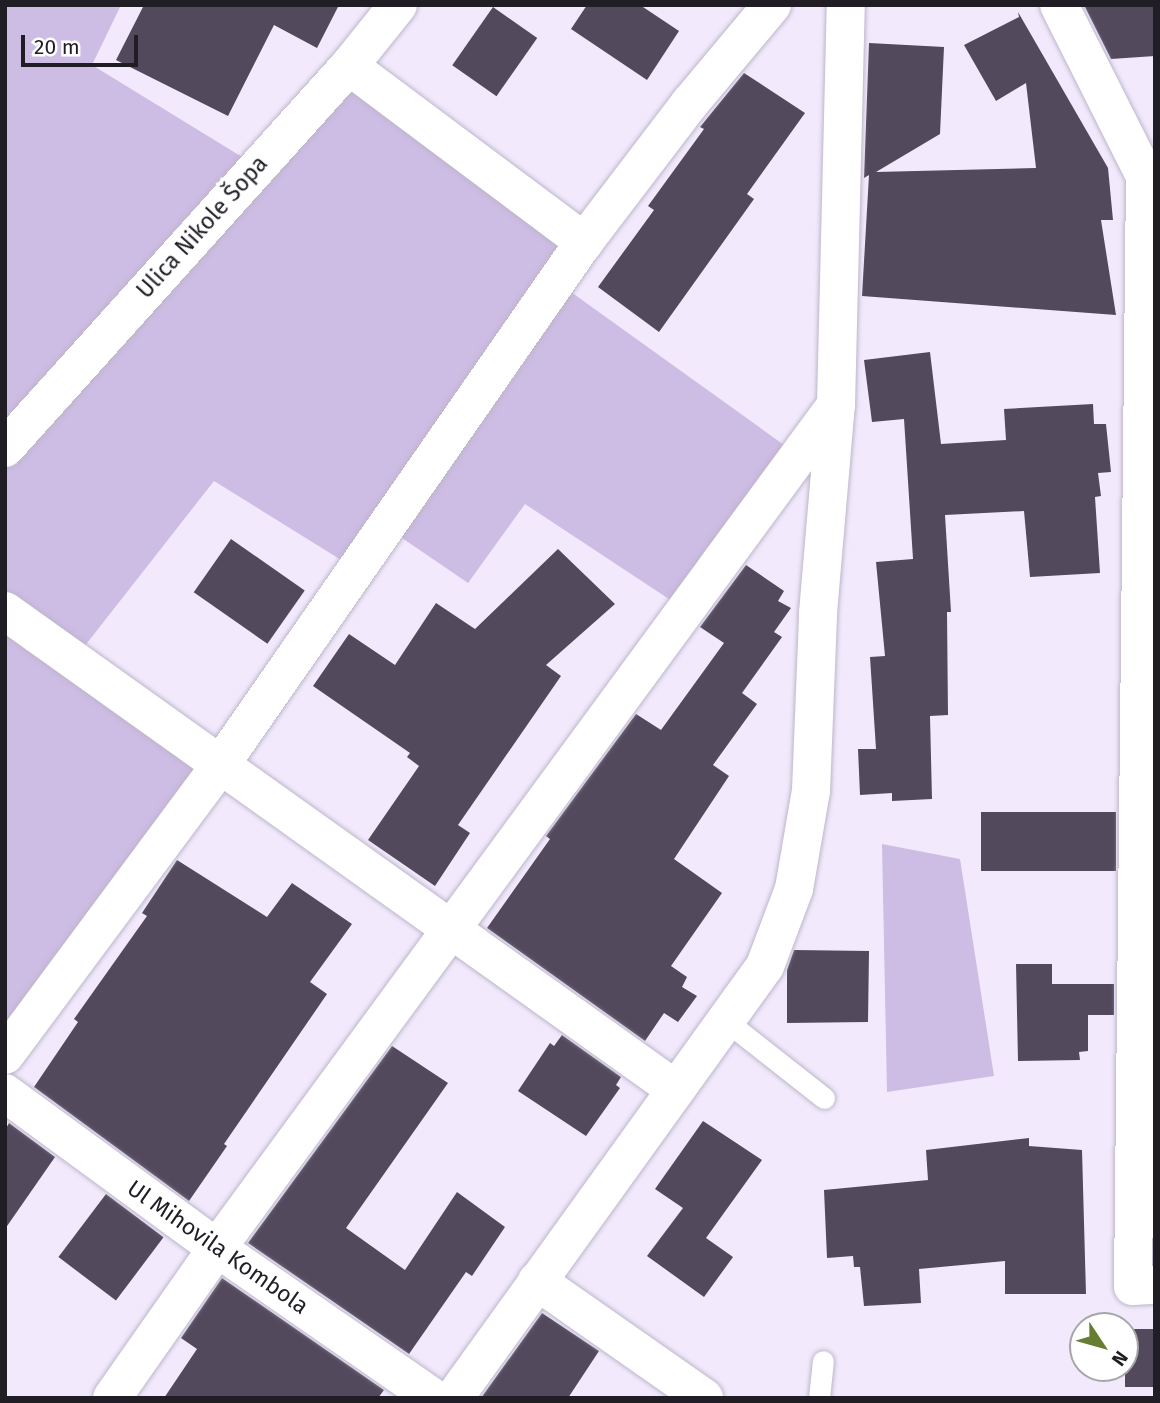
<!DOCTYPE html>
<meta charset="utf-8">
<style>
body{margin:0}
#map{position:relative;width:1160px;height:1403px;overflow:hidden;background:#f2eafc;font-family:"Fira Sans",sans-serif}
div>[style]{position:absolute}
.green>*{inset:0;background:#cdbce3}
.building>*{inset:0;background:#524a5c;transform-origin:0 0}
.roads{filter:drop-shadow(0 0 2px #beb5cb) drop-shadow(0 0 2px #beb5cb)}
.lane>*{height:21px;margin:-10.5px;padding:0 10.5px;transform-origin:10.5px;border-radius:10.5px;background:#fff}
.street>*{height:38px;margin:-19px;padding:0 19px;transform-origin:19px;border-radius:19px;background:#fff}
span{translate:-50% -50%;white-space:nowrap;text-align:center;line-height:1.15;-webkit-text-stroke:7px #fff;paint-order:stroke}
.street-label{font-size:23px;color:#201d25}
.frame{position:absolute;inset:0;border:7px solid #201d25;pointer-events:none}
.north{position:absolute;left:1069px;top:1312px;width:70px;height:70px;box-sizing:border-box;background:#fff;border:2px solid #a6a5a8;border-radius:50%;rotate:126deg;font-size:19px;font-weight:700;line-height:28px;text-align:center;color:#201d25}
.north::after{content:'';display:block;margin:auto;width:24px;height:32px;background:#667e31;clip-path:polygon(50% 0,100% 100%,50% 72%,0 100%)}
.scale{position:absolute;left:21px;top:35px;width:117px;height:32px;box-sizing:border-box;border:4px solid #201d25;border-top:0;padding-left:9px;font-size:21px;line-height:24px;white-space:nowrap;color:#201d25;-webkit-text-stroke:5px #fff;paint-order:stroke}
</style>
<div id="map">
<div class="green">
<i style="clip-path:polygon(5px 5px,121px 5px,92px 65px,257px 166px,349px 66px,584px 242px,557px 282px,798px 455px,684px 609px,525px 504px,468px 583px,386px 527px,354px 568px,214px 481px,73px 661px,221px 764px,5px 1055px)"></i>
<i style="clip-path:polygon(882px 844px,960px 859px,994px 1076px,887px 1092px)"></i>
</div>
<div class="building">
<i style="clip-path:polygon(144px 5px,339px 5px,317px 48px,274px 25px,228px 116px,116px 60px)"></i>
<i style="clip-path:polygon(587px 5px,640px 5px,679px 31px,647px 80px,571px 29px)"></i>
<i style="clip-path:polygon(1084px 5px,1155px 5px,1155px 56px,1111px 59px)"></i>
<i style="left:493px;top:7px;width:54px;height:71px;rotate:35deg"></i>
<i style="clip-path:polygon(1018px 12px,1108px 168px,1113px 220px,1101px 220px,1116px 315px,862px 296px,869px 175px,864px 178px,869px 43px,944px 47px,940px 134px,876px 172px,1036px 168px,1026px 83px,996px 101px,964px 45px,1019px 17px)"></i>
<i style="clip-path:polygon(744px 73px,805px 113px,747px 194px,754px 199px,659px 332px,598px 287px,654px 210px,648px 206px,704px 129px,700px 127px)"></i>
<i style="clip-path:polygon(930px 352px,941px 444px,1006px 440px,1004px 409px,1093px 404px,1094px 424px,1106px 424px,1111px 472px,1098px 473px,1101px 496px,1095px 497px,1100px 573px,1030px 577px,1024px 511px,945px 515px,951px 612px,947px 612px,948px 715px,930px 716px,932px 799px,892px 801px,892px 793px,860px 795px,858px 749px,876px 749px,870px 657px,885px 656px,876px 562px,913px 559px,904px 419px,872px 422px,864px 360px)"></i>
<i style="left:231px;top:539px;width:90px;height:65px;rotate:35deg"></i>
<i style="clip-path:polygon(558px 549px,615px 604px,546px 665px,561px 676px,458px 825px,470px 833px,435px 886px,368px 840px,419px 766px,407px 757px,410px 753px,313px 686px,349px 634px,395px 665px,436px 603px,475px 629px)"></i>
<i style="clip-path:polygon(746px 565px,784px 591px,778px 601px,791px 608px,774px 632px,782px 637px,742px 693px,757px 704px,713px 765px,729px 776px,674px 859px,722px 893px,671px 966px,687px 977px,682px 987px,697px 996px,678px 1022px,664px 1013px,645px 1041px,487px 928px,550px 839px,546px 836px,636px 714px,661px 730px,724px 643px,700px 627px)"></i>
<i style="left:1116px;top:812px;width:59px;height:135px;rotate:90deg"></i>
<i style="clip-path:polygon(177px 860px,267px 917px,292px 883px,352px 924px,310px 982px,327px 994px,224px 1144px,227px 1146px,189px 1201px,34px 1087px,78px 1022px,74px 1019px,147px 916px,142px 913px)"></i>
<i style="clip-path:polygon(794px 950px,869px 951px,868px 1022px,787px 1023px,787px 970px)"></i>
<i style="clip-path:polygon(1016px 964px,1052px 964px,1052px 984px,1114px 984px,1114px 1015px,1088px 1015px,1088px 1051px,1079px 1052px,1080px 1060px,1018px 1061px)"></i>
<i style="clip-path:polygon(562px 1035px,621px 1077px,616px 1085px,620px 1088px,586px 1136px,518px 1091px,550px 1043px,554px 1046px)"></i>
<i style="clip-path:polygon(392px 1046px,448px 1083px,346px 1228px,405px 1270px,457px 1192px,505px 1227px,472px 1276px,466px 1272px,409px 1354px,248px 1243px)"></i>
<i style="clip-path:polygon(703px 1121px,762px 1160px,706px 1238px,733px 1257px,704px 1297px,647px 1256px,683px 1208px,655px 1189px)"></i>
<i style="clip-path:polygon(9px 1123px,55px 1157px,5px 1229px,5px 1130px)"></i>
<i style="clip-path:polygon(1029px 1138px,1029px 1146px,1082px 1150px,1086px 1294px,1005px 1294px,1005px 1261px,919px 1269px,921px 1303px,864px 1306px,860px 1267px,854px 1267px,853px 1256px,827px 1258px,824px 1190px,928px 1180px,926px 1150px)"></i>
<i style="left:106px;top:1194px;width:72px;height:79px;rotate:37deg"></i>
<i style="clip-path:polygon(222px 1278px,384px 1390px,378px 1398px,164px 1398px,197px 1349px,181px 1338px)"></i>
<i style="clip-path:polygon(542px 1313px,599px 1351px,568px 1398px,481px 1398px)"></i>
<i style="left:1125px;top:1329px;width:30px;height:58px"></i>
</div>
<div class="roads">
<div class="lane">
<i style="left:725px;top:1020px;width:126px;rotate:38.2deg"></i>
<i style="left:819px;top:1398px;width:37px;rotate:-84deg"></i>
</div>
<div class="street">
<i style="left:1059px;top:5px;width:191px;rotate:63.3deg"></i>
<i style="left:1145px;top:176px;width:1110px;rotate:90.62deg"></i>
<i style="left:1133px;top:1286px;width:22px;rotate:-3deg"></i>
<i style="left:349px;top:66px;width:294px;rotate:36.8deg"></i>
<i style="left:5px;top:448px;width:514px;rotate:-48deg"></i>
<i style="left:349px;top:66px;width:78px;rotate:-51.2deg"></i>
<i style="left:5px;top:611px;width:823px;rotate:35.51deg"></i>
<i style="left:5px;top:1055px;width:362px;rotate:-53.4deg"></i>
<i style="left:221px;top:764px;width:636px;rotate:-55.19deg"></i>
<i style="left:584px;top:242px;width:175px;rotate:-52.7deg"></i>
<i style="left:690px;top:103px;width:128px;rotate:-50.1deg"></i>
<i style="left:5px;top:1093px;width:263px;rotate:36.2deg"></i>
<i style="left:217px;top:1248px;width:264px;rotate:34.7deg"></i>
<i style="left:537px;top:1281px;width:204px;rotate:35deg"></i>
<i style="left:112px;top:1398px;width:183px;rotate:-55deg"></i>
<i style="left:217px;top:1248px;width:1046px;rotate:-53.71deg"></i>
<i style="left:454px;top:1398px;width:532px;rotate:-54.25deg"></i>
<i style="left:765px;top:966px;width:82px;rotate:-69.4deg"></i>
<i style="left:794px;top:889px;width:99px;rotate:-80.2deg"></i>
<i style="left:811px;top:791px;width:178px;rotate:-87.7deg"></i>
<i style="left:818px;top:613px;width:209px;rotate:-85.1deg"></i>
<i style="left:836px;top:405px;width:400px;rotate:-88.6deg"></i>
</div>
</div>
<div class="street-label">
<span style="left:202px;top:227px;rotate:-48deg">Ulica Nikole Šopa</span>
<span style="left:218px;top:1247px;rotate:35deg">Ul Mihovila Kombola</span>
</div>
<div class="frame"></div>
<div class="north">N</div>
<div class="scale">20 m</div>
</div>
